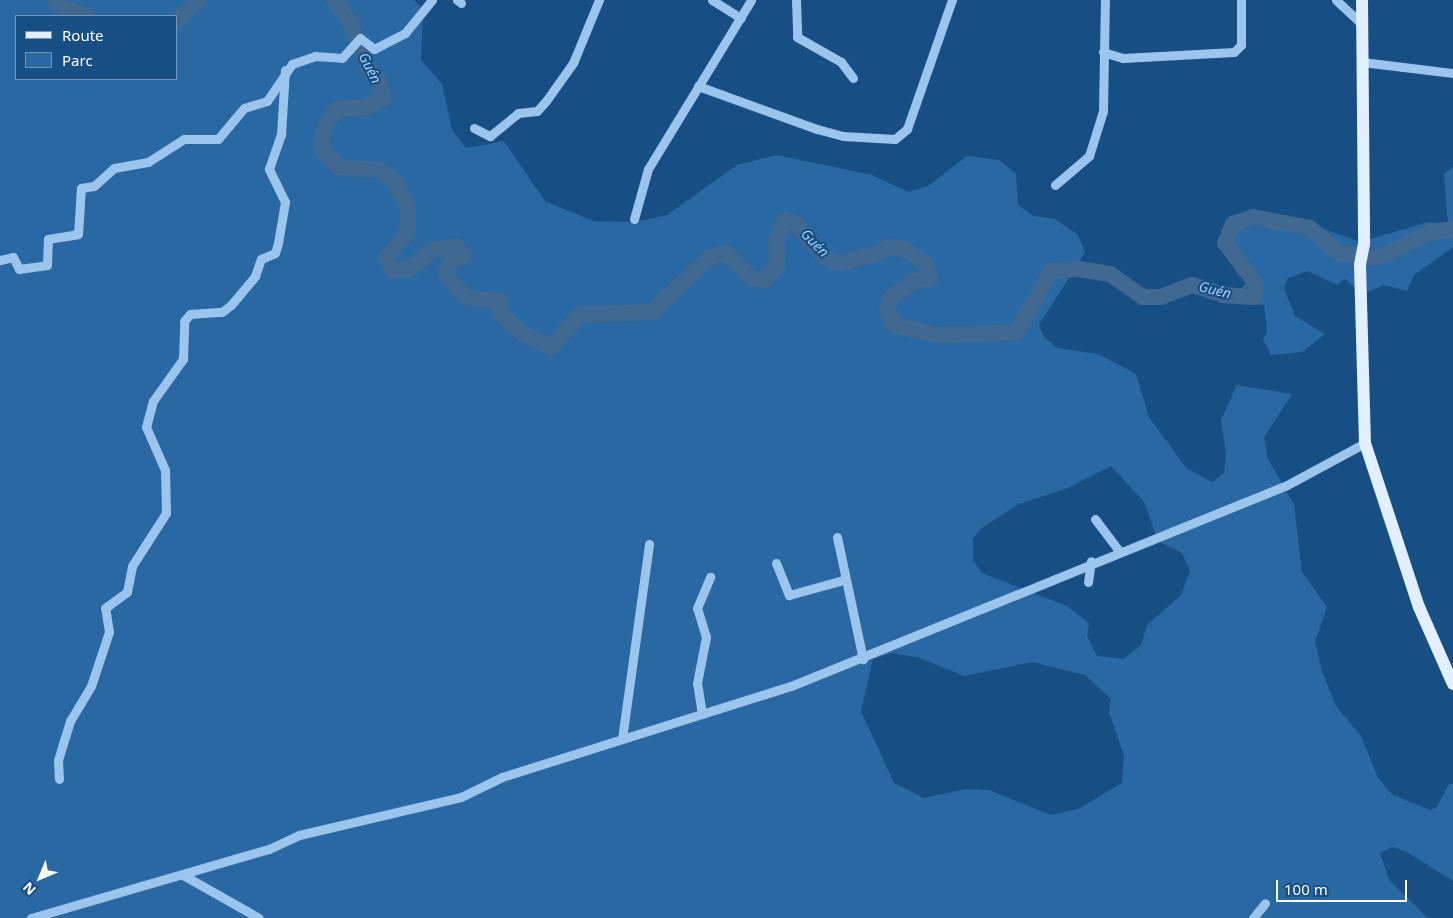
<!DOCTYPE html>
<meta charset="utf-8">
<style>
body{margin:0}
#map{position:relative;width:1453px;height:918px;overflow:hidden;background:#174e84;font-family:"Noto Sans",sans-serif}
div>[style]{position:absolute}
.green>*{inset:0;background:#2a68a3}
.stream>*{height:2.5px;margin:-1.25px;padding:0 1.25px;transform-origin:1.25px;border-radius:1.25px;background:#406890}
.river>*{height:16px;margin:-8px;padding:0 8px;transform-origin:8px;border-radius:8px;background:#406890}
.minor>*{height:9px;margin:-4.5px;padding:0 4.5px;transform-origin:4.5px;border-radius:4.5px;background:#9bc5ed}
.major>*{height:12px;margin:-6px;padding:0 6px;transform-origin:6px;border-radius:6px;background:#e1efff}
span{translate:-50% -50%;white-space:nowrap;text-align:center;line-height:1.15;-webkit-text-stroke:4px #174e84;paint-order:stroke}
.water-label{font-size:14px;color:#a7cff4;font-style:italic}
.legend{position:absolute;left:15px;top:15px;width:162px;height:65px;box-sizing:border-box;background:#174e84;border:1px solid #7495b5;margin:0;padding:6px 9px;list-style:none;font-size:15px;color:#fff}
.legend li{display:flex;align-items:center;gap:10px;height:25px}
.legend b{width:25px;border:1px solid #7495b5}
.north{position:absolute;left:15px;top:853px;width:50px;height:50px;-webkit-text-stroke:4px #174e84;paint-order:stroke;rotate:225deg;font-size:14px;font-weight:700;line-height:20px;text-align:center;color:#fff}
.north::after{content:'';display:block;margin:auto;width:18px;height:22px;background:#fff;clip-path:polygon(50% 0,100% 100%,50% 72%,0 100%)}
.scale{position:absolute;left:1276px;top:880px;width:131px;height:22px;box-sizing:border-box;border:2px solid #fff;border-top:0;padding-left:6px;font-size:15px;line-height:18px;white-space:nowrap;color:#fff;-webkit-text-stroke:4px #174e84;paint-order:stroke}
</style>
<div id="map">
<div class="green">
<i style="clip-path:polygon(evenodd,0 0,414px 0,423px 9px,421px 60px,442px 84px,452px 130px,466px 148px,504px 141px,545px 201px,593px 221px,634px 222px,667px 215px,737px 165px,777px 155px,872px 175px,909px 192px,928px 186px,967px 156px,999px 160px,1016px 174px,1018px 205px,1034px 216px,1055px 219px,1078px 235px,1085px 252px,1039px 325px,1044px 337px,1057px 348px,1098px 354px,1136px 374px,1149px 417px,1187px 469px,1213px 482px,1224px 473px,1226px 454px,1221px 420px,1237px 385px,1292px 394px,1264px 437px,1268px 459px,1294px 505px,1302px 572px,1327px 607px,1315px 642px,1322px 671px,1336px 706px,1361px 736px,1378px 778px,1393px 795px,1430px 810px,1437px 807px,1449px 784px,1453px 784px,1453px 881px,1407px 852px,1392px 847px,1380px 853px,1389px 880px,1428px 918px,0 918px,0 0,16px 16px,176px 16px,176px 79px,16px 79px,16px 16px,0 0,1111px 466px,1144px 502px,1158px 541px,1182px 553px,1190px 571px,1181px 595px,1147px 625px,1141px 645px,1124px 659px,1097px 656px,1087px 636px,1089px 623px,1067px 606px,982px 573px,973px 560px,973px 539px,983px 527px,1019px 504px,1068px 488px,1111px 466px,0 0,893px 653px,920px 658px,964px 676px,1032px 662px,1085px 675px,1111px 699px,1109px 712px,1124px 756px,1122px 783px,1078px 809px,1051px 815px,989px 790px,966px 789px,924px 798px,894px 783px,861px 711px,873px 659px,893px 653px)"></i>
<i style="clip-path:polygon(1453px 167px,1453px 247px,1414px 275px,1407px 291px,1384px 285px,1362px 294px,1345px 279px,1337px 285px,1308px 271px,1288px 278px,1284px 288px,1295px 316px,1325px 334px,1302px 352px,1271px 355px,1263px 339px,1267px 331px,1264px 305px,1255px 304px,1247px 280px,1221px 244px,1221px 230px,1288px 216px,1360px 242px,1428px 222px,1448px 224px,1444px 174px)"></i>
</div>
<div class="stream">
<i style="left:1233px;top:297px;width:21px;rotate:-43deg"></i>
<i style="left:1248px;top:283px;width:8px;rotate:7deg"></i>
</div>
<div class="river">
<i style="left:55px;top:0;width:11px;rotate:45deg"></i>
<i style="left:63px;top:8px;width:26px;rotate:18deg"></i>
<i style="left:334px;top:0;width:27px;rotate:54deg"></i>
<i style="left:350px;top:22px;width:47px;rotate:68.9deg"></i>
<i style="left:367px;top:66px;width:21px;rotate:51deg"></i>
<i style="left:380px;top:82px;width:17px;rotate:83deg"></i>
<i style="left:382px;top:99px;width:18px;rotate:153deg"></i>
<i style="left:366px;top:107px;width:28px;rotate:176deg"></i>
<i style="left:338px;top:109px;width:19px;rotate:129deg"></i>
<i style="left:326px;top:124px;width:18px;rotate:106deg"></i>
<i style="left:321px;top:141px;width:12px;rotate:76deg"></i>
<i style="left:324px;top:153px;width:20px;rotate:45deg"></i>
<i style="left:338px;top:167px;width:41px;rotate:4.2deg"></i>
<i style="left:379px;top:170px;width:20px;rotate:37deg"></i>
<i style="left:395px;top:182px;width:28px;rotate:63deg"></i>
<i style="left:408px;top:207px;width:25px;rotate:90deg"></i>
<i style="left:408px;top:232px;width:35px;rotate:131deg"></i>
<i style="left:385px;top:258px;width:14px;rotate:56deg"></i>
<i style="left:393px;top:270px;width:17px;rotate:-3deg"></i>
<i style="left:410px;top:269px;width:30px;rotate:-40deg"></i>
<i style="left:433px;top:250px;width:24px;rotate:-9deg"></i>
<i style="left:457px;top:246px;width:12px;rotate:59deg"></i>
<i style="left:463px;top:256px;width:14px;rotate:155deg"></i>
<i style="left:450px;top:262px;width:13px;rotate:108deg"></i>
<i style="left:446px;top:274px;width:12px;rotate:55deg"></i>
<i style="left:453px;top:284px;width:20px;rotate:45deg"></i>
<i style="left:467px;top:298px;width:33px;rotate:5deg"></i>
<i style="left:500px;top:301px;width:13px;rotate:90deg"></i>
<i style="left:500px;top:314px;width:29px;rotate:41deg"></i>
<i style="left:522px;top:333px;width:33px;rotate:27deg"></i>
<i style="left:551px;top:348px;width:43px;rotate:-49.7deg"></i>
<i style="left:579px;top:315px;width:73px;rotate:-2.4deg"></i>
<i style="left:652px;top:312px;width:80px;rotate:-43.5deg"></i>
<i style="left:710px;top:257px;width:16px;rotate:-14deg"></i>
<i style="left:726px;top:253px;width:35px;rotate:45deg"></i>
<i style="left:751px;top:278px;width:13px;rotate:9deg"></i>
<i style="left:764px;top:280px;width:19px;rotate:-47deg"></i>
<i style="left:777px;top:266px;width:25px;rotate:-92deg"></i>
<i style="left:776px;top:241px;width:23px;rotate:-65deg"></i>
<i style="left:786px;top:220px;width:11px;rotate:22deg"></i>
<i style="left:796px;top:224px;width:43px;rotate:49.7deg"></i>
<i style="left:824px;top:257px;width:16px;rotate:22deg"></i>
<i style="left:839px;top:263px;width:37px;rotate:-13deg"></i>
<i style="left:875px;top:255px;width:15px;rotate:-32deg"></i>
<i style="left:888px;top:247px;width:14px;rotate:4deg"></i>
<i style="left:902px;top:248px;width:27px;rotate:33deg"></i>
<i style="left:925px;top:263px;width:16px;rotate:72deg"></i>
<i style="left:930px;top:278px;width:16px;rotate:169deg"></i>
<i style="left:914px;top:281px;width:29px;rotate:144deg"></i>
<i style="left:891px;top:298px;width:15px;rotate:106deg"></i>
<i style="left:887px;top:312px;width:16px;rotate:60deg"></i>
<i style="left:895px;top:326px;width:45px;rotate:11.6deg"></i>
<i style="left:939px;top:335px;width:78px;rotate:-2.2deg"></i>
<i style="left:1017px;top:332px;width:70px;rotate:-60.9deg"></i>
<i style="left:1051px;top:271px;width:27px;rotate:-4deg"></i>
<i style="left:1078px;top:269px;width:32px;rotate:9deg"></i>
<i style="left:1110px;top:274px;width:40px;rotate:34.9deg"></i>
<i style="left:1143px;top:297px;width:18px"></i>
<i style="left:1161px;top:297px;width:34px;rotate:-21deg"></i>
<i style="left:1193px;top:285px;width:32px;rotate:18deg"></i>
<i style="left:1223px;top:295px;width:31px;rotate:4deg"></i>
<i style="left:1254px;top:297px;width:13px;rotate:-81deg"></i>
<i style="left:1256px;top:284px;width:51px;rotate:-127.1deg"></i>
<i style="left:1225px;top:243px;width:21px;rotate:-67deg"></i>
<i style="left:1233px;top:224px;width:21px;rotate:-19deg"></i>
<i style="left:1253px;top:217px;width:58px;rotate:10.9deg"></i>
<i style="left:1310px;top:228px;width:38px;rotate:41deg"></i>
<i style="left:1339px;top:253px;width:30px;rotate:9deg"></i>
<i style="left:1369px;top:258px;width:14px;rotate:-8deg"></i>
<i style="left:1383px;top:256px;width:53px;rotate:-27.1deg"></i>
<i style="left:1430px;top:232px;width:23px;rotate:-7deg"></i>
<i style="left:176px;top:22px;width:31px;rotate:-45deg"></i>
</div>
<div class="minor">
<i style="left:457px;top:0;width:5px;rotate:37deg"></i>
<i style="left:712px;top:0;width:34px;rotate:32deg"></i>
<i style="left:796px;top:0;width:37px;rotate:88deg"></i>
<i style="left:797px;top:37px;width:51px;rotate:29.6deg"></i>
<i style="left:841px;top:62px;width:20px;rotate:53deg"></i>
<i style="left:1336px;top:0;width:35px;rotate:43deg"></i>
<i style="left:1103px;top:52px;width:21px;rotate:17deg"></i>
<i style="left:1123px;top:58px;width:111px;rotate:-3.1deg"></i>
<i style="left:1234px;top:52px;width:10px;rotate:-45deg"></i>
<i style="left:1241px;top:45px;width:45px;rotate:-90deg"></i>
<i style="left:1362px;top:62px;width:92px;rotate:6.9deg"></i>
<i style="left:698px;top:86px;width:127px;rotate:19.9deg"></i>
<i style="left:817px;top:129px;width:27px;rotate:15deg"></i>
<i style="left:843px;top:136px;width:52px;rotate:3.3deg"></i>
<i style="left:895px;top:139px;width:16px;rotate:-40deg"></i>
<i style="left:907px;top:129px;width:137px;rotate:-70.8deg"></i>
<i style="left:474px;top:128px;width:18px;rotate:27deg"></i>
<i style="left:490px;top:136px;width:36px;rotate:-39deg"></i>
<i style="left:518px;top:113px;width:19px;rotate:-6deg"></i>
<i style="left:537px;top:111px;width:13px;rotate:-48deg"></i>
<i style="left:546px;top:101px;width:47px;rotate:-54.6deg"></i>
<i style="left:573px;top:63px;width:68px;rotate:-67.6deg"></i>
<i style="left:1055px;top:185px;width:45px;rotate:-40.5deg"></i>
<i style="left:1089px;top:156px;width:47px;rotate:-72.7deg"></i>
<i style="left:1103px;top:111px;width:111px;rotate:-89deg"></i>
<i style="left:634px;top:219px;width:52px;rotate:-74.4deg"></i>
<i style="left:648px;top:169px;width:198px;rotate:-58.6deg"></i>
<i style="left:0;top:260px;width:13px;rotate:-13deg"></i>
<i style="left:13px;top:257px;width:13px;rotate:63deg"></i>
<i style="left:19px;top:269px;width:28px;rotate:-8deg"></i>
<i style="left:47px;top:265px;width:26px;rotate:-88deg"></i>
<i style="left:48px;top:239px;width:30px;rotate:-9deg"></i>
<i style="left:78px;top:234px;width:46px;rotate:-86.3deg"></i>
<i style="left:81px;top:188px;width:13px;rotate:-9deg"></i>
<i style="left:94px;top:186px;width:27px;rotate:-42deg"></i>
<i style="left:114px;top:168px;width:35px;rotate:-10deg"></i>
<i style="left:148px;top:162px;width:43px;rotate:-32.6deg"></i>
<i style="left:184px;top:139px;width:34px"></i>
<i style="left:218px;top:139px;width:40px;rotate:-50deg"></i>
<i style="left:244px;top:108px;width:24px;rotate:-17deg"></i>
<i style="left:267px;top:101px;width:45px;rotate:-56deg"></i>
<i style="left:292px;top:64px;width:24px;rotate:-19deg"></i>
<i style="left:315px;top:56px;width:27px;rotate:4deg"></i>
<i style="left:342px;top:58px;width:27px;rotate:-48deg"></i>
<i style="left:360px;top:38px;width:18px;rotate:38deg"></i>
<i style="left:374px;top:49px;width:35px;rotate:-27deg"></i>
<i style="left:405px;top:33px;width:43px;rotate:-50.7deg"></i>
<i style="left:1095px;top:519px;width:39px;rotate:53deg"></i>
<i style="left:837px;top:537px;width:125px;rotate:78deg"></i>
<i style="left:776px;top:563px;width:35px;rotate:68deg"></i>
<i style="left:789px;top:595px;width:57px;rotate:-15.3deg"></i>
<i style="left:1088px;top:582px;width:21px;rotate:-82deg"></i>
<i style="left:702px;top:714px;width:31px;rotate:-99deg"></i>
<i style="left:697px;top:683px;width:47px;rotate:-78.9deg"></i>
<i style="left:706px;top:637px;width:30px;rotate:-107deg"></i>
<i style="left:697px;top:608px;width:34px;rotate:-67deg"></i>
<i style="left:622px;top:739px;width:197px;rotate:-82.1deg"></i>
<i style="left:59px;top:779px;width:19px;rotate:-93deg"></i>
<i style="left:58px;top:760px;width:41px;rotate:-72.9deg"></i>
<i style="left:70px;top:721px;width:41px;rotate:-59deg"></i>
<i style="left:91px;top:686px;width:57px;rotate:-71.6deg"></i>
<i style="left:109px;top:632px;width:24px;rotate:-99deg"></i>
<i style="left:105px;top:608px;width:27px;rotate:-36deg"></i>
<i style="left:127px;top:592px;width:26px;rotate:-79deg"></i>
<i style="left:132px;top:566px;width:63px;rotate:-57.3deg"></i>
<i style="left:166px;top:513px;width:43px;rotate:-91.3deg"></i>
<i style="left:165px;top:470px;width:47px;rotate:-113.8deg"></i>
<i style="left:146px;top:427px;width:27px;rotate:-75deg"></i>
<i style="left:153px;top:401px;width:52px;rotate:-54.5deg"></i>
<i style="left:183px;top:359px;width:38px;rotate:-88deg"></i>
<i style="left:184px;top:321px;width:9px;rotate:-49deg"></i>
<i style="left:190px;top:314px;width:32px;rotate:-4deg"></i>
<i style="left:222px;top:312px;width:11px;rotate:-38deg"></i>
<i style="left:231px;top:305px;width:38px;rotate:-50deg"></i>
<i style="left:255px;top:276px;width:18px;rotate:-71deg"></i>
<i style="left:261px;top:259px;width:15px;rotate:-23deg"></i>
<i style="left:275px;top:253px;width:10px;rotate:-73deg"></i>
<i style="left:278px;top:243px;width:42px;rotate:-80.3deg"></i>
<i style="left:285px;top:202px;width:37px;rotate:-116deg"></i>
<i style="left:269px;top:169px;width:36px;rotate:-71deg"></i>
<i style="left:281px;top:135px;width:65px;rotate:-86.5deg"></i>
<i style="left:183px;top:875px;width:87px;rotate:29.5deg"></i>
<i style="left:31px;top:918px;width:248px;rotate:-16.2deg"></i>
<i style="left:269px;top:849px;width:33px;rotate:-25deg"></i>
<i style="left:299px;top:835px;width:166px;rotate:-13.2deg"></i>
<i style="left:461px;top:797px;width:46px;rotate:-26deg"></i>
<i style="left:502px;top:777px;width:303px;rotate:-17.5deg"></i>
<i style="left:791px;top:686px;width:535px;rotate:-22.06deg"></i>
<i style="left:1287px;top:485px;width:89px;rotate:-28.3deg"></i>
<i style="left:1253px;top:918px;width:19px;rotate:-51deg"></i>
</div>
<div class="major">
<i style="left:1362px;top:0;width:244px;rotate:89.5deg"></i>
<i style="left:1364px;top:244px;width:21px;rotate:101deg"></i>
<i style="left:1360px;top:265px;width:178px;rotate:88.4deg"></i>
<i style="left:1365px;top:443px;width:173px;rotate:71.8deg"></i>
<i style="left:1419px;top:607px;width:84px;rotate:66.2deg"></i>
</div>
<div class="water-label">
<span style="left:370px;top:68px;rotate:63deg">Guén</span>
<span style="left:815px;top:243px;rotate:46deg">Guén</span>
<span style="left:1215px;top:290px;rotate:14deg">Guén</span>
</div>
<ul class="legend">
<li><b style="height:6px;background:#e1efff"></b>Route</li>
<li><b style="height:14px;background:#2a68a3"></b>Parc</li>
</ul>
<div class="north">N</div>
<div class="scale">100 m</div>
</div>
